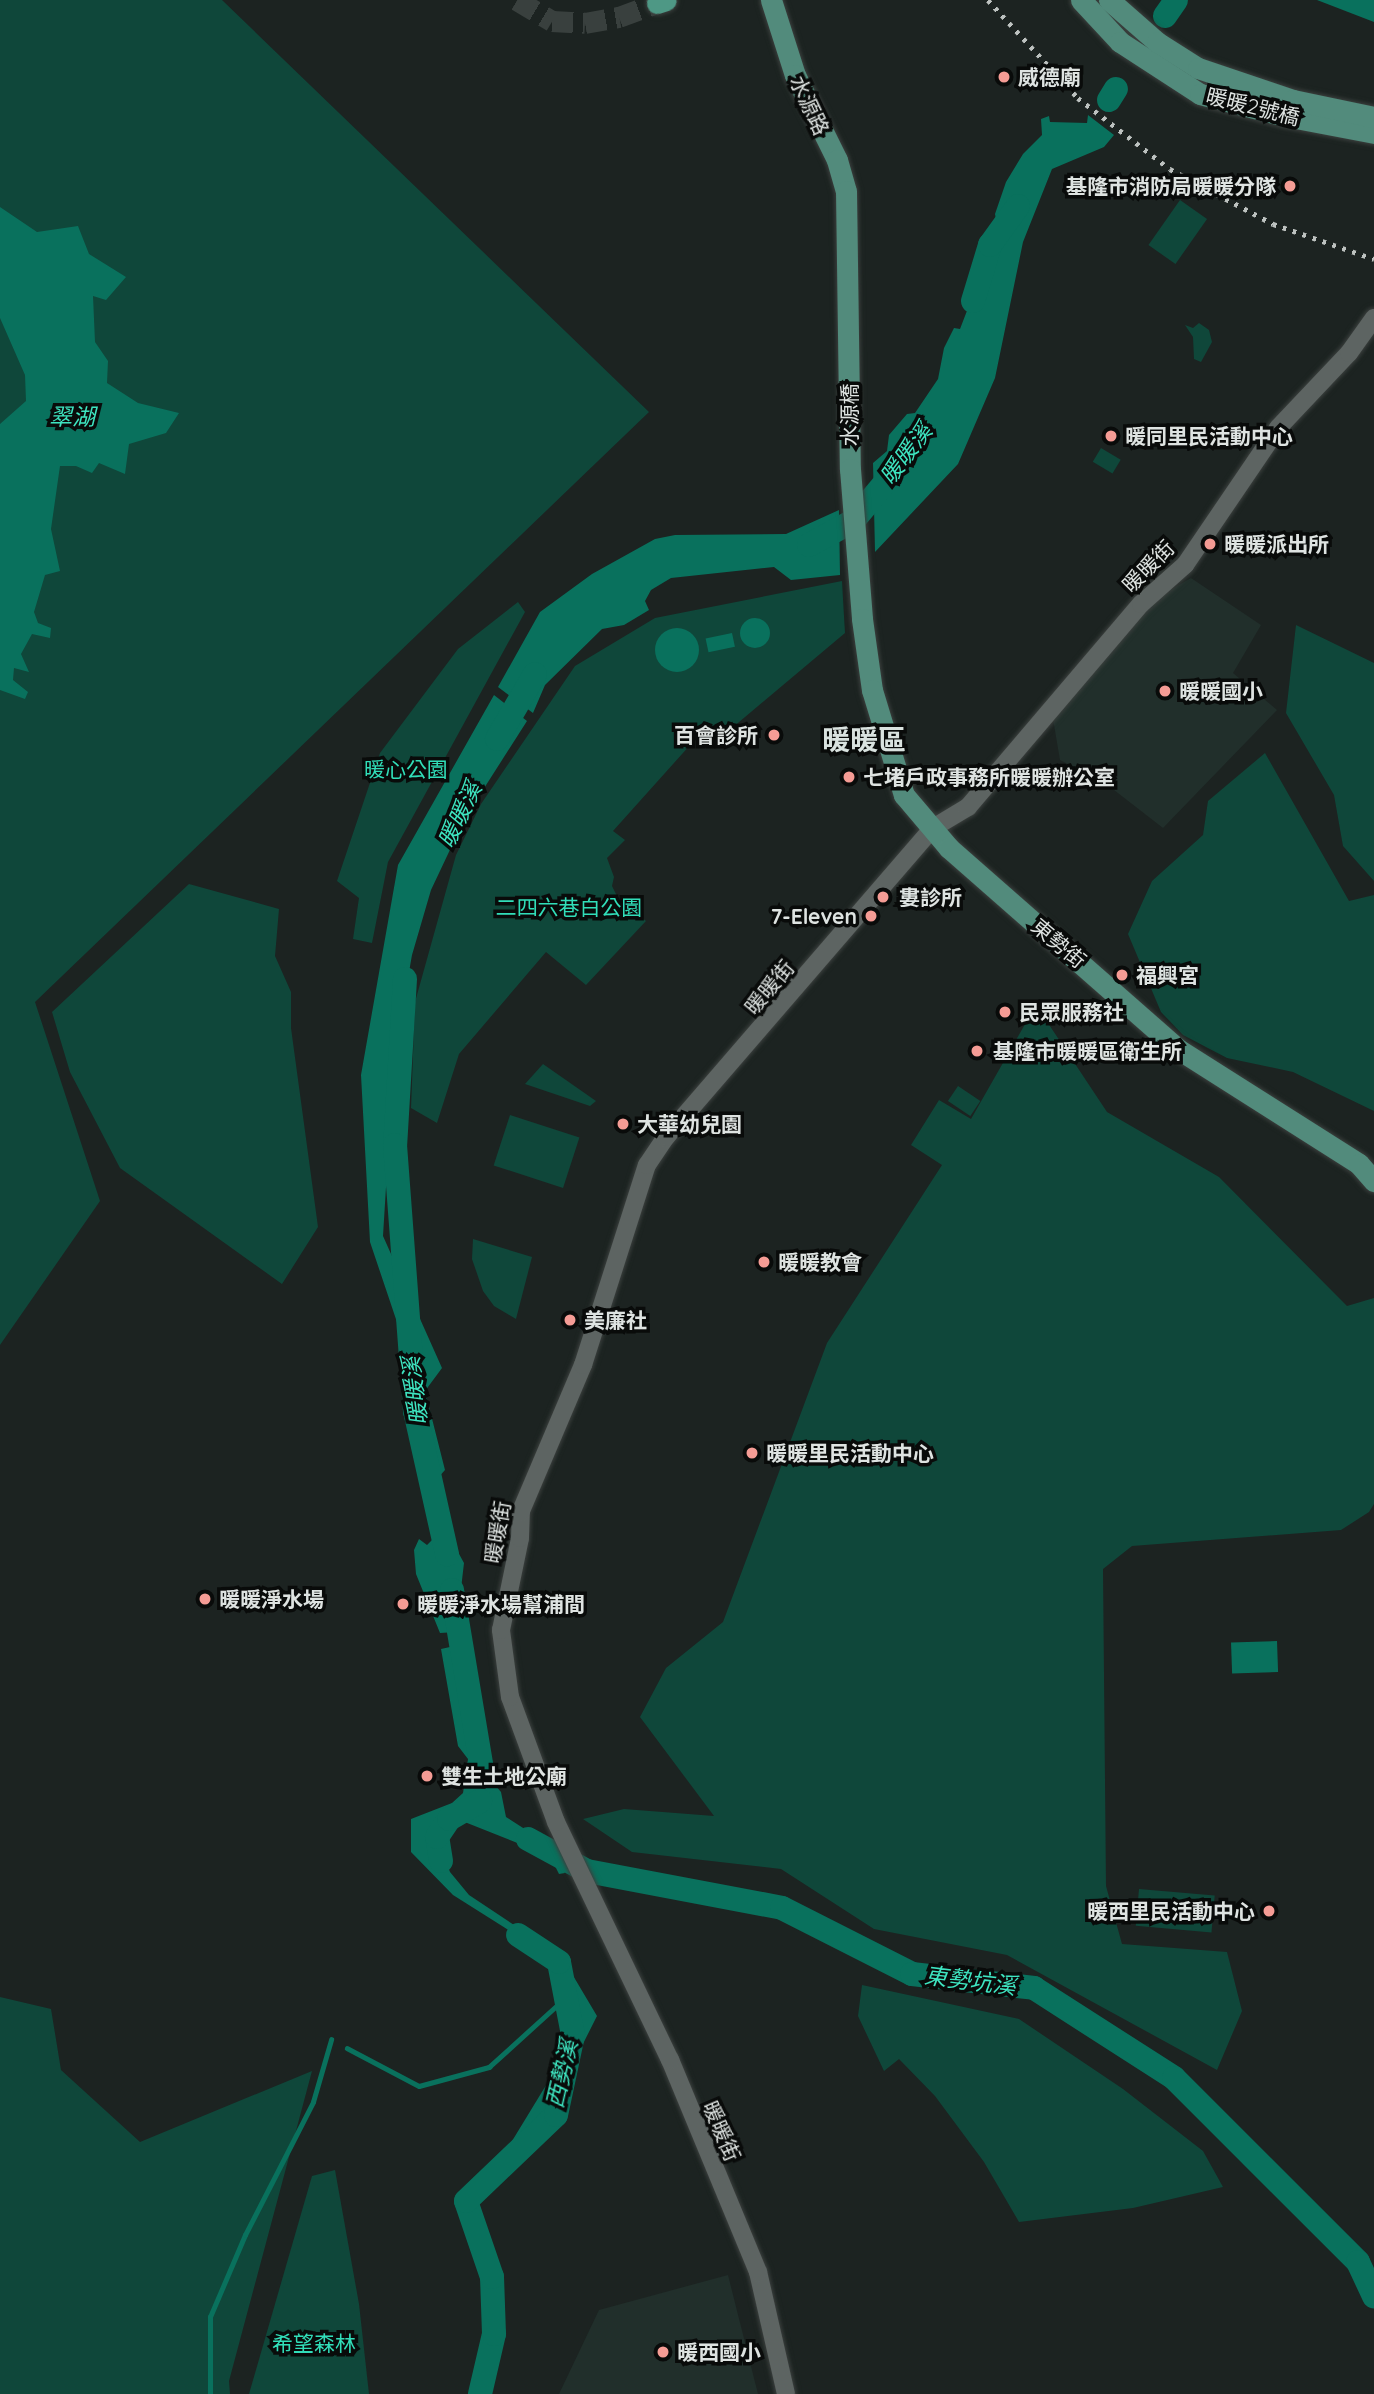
<!DOCTYPE html>
<meta charset="utf-8">
<style>
body{margin:0}
#map{position:relative;width:1374px;height:2394px;overflow:hidden;background:#1c2321;font-family:Quicksand,"Noto Sans TC",sans-serif}
div>[style]{position:absolute}
.built>*{inset:0;background:#212f2b}
.green>*{inset:0;background:#0f473a;transform-origin:0 0}
.water>*{inset:0;background:#09715d;transform-origin:0 0}
.round{border-radius:50%}
.stream>*{height:4.5px;margin:-2.25px;padding:0 2.25px;transform-origin:2.25px;border-radius:2.25px;background:#09715d}
.river>*{height:24px;margin:-12px;padding:0 12px;transform-origin:12px;border-radius:12px;background:#09715d}
.trunk-tunnel>*{height:21px;margin-top:-10.5px;transform-origin:0;background:repeating-linear-gradient(90deg,#39403e 0 21px,transparent 0 31px)}
.roads{filter:drop-shadow(0 0 2px #3b403e) drop-shadow(0 0 2px #3b403e)}
.tertiary>*{height:18px;margin:-9px;padding:0 9px;transform-origin:9px;border-radius:9px;background:#5d6462}
.primary>*{height:21px;margin:-10.5px;padding:0 10.5px;transform-origin:10.5px;border-radius:10.5px;background:#528b7c}
.trunk>*{height:21px;margin:-10.5px;padding:0 10.5px;transform-origin:10.5px;border-radius:10.5px;background:#4e9885}
.rail>*{height:4.5px;margin-top:-2.25px;transform-origin:0;background:repeating-linear-gradient(90deg,#bdc2c0 0 3.5px,transparent 0 10.5px)}
.dots>*{width:19px;height:19px;translate:-50% -50%;box-sizing:border-box;border:4px solid #090b0a;border-radius:50%}
span{translate:-50% -50%;white-space:nowrap;text-align:center;line-height:1.15;-webkit-text-stroke:7px #090b0a;paint-order:stroke}
.poi-label{font-size:21px;color:#dee3e1;font-weight:700}
.left{translate:0 -50%;text-align:left}
.right{translate:-100% -50%;text-align:right}
.street-label{font-size:21px;color:#dee3e1}
.park-label{font-size:21px;color:#31deb9}
.water-label{font-size:23px;color:#3ee5c1;font-style:italic}
.district-label{font-size:28px;color:#d9e2df;font-weight:700}
</style>
<div id="map">
<div class="built">
<i style="clip-path:polygon(1191px 578px,1261px 625px,1233px 673px,1277px 710px,1163px 828px,1105px 783px,1060px 760px,1053px 719px,1148px 603px)"></i>
<i style="clip-path:polygon(728px 2275px,758px 2394px,559px 2394px,599px 2310px)"></i>
</div>
<div class="green">
<i style="clip-path:polygon(0 0,222px 0,649px 412px,35px 1002px,100px 1201px,0 1345px)"></i>
<i style="left:1180px;top:200px;width:33px;height:55px;rotate:35deg"></i>
<i style="clip-path:polygon(1199px 323px,1209px 330px,1212px 342px,1201px 362px,1194px 359px,1193px 337px,1185px 325px,1193px 328px)"></i>
<i style="left:1101px;top:448px;width:23px;height:16px;rotate:31deg"></i>
<i style="clip-path:polygon(842px 581px,845px 633px,713px 744px,700px 734px,613px 831px,625px 840px,607px 858px,614px 877px,612px 886px,618px 898px,646px 921px,586px 985px,546px 952px,459px 1054px,437px 1123px,411px 1108px,415px 1002px,456px 855px,481px 804px,575px 666px,655px 618px)"></i>
<i style="clip-path:polygon(518px 602px,525px 612px,388px 862px,372px 943px,353px 939px,359px 898px,337px 881px,380px 753px,458px 649px)"></i>
<i style="clip-path:polygon(1296px 625px,1374px 663px,1374px 881px,1343px 846px,1334px 795px,1286px 713px)"></i>
<i style="clip-path:polygon(1265px 753px,1349px 901px,1374px 895px,1374px 1111px,1293px 1072px,1227px 1058px,1183px 1035px,1161px 1012px,1128px 934px,1152px 881px,1203px 835px,1208px 801px)"></i>
<i style="clip-path:polygon(189px 884px,279px 909px,275px 956px,291px 992px,291px 1028px,318px 1227px,282px 1284px,120px 1168px,70px 1072px,52px 1012px)"></i>
<i style="clip-path:polygon(1036px 1005px,1107px 1112px,1219px 1177px,1347px 1306px,1374px 1298px,1374px 1504px,1369px 1512px,1341px 1530px,1132px 1546px,1103px 1569px,1106px 1886px,1122px 1944px,1227px 1952px,1242px 2011px,1217px 2070px,1007px 1955px,874px 1929px,781px 1869px,632px 1852px,583px 1819px,624px 1809px,714px 1816px,640px 1717px,666px 1668px,723px 1622px,827px 1343px,942px 1165px,911px 1145px,939px 1100px,971px 1119px)"></i>
<i style="clip-path:polygon(543px 1064px,596px 1101px,590px 1106px,525px 1084px)"></i>
<i style="left:958px;top:1086px;width:27px;height:18px;rotate:34deg"></i>
<i style="left:510px;top:1115px;width:73px;height:53px;rotate:18deg"></i>
<i style="clip-path:polygon(473px 1239px,532px 1257px,516px 1319px,494px 1306px,483px 1291px,472px 1259px)"></i>
<i style="left:1139px;top:1889px;width:76px;height:37px;rotate:5deg"></i>
<i style="clip-path:polygon(862px 1985px,1019px 2019px,1123px 2089px,1203px 2151px,1223px 2187px,1133px 2208px,1019px 2222px,984px 2162px,935px 2096px,899px 2059px,884px 2071px,858px 2016px)"></i>
<i style="clip-path:polygon(0 1997px,51px 2009px,61px 2070px,140px 2142px,312px 2071px,229px 2381px,230px 2394px,0 2394px)"></i>
<i style="clip-path:polygon(335px 2170px,359px 2304px,369px 2394px,249px 2394px,312px 2176px)"></i>
</div>
<div class="water">
<i style="clip-path:polygon(1317px 0,1374px 0,1374px 22px)"></i>
<i style="clip-path:polygon(1088px 115px,1114px 135px,1104px 147px,1052px 169px,1023px 242px,995px 378px,958px 464px,875px 552px,873px 463px,887px 451px,889px 435px,907px 414px,915px 413px,938px 379px,944px 348px,954px 328px,960px 329px,998px 230px,995px 214px,1006px 182px,1023px 154px,1042px 135px,1041px 119px,1049px 116px,1050px 122px,1087px 123px)"></i>
<i style="clip-path:polygon(0 207px,37px 232px,78px 226px,89px 254px,126px 277px,106px 300px,93px 296px,95px 342px,108px 361px,107px 383px,138px 403px,179px 413px,166px 433px,129px 444px,125px 474px,99px 463px,92px 473px,76px 466px,60px 466px,51px 529px,60px 571px,45px 575px,34px 612px,38px 623px,51px 628px,50px 638px,32px 634px,21px 654px,29px 672px,14px 668px,13px 680px,28px 692px,25px 699px,0 690px,0 424px,26px 401px,25px 375px,0 318px)"></i>
<i style="clip-path:polygon(839px 510px,840px 575px,791px 580px,774px 567px,671px 578px,651px 590px,645px 601px,649px 610px,624px 625px,602px 629px,545px 685px,533px 713px,498px 687px,540px 612px,592px 574px,655px 539px,675px 535px,786px 534px)"></i>
<i class="round" style="left:740px;top:618px;width:30px;height:30px"></i>
<i class="round" style="left:655px;top:628px;width:44px;height:44px"></i>
<i style="left:732px;top:633px;width:14px;height:27px;rotate:78deg"></i>
<i style="clip-path:polygon(494px 695px,527px 721px,465px 818px,431px 890px,412px 955px,394px 1057px,383px 1236px,442px 1368px,425px 1391px,445px 1470px,437px 1479px,434px 1508px,464px 1563px,456px 1632px,440px 1633px,416px 1574px,414px 1550px,419px 1539px,427px 1545px,434px 1538px,424px 1493px,433px 1468px,430px 1435px,407px 1404px,419px 1347px,403px 1340px,370px 1242px,361px 1075px,398px 865px)"></i>
<i style="left:1277px;top:1641px;width:31px;height:46px;rotate:88deg"></i>
<i style="clip-path:polygon(459px 1645px,474px 1743px,494px 1767px,490px 1779px,501px 1792px,506px 1817px,551px 1846px,565px 1873px,559px 1874px,550px 1856px,447px 1815px,440px 1845px,450px 1872px,469px 1895px,562px 1957px,597px 2016px,524px 2161px,509px 2146px,562px 2059px,562px 1964px,453px 1895px,411px 1852px,411px 1819px,452px 1803px,463px 1793px,468px 1759px,458px 1746px,441px 1649px)"></i>
</div>
<div class="stream">
<i style="left:347px;top:2048px;width:81px;rotate:27.8deg"></i>
<i style="left:419px;top:2086px;width:73px;rotate:-15.2deg"></i>
<i style="left:489px;top:2067px;width:101px;rotate:-42.2deg"></i>
<i style="left:210px;top:2394px;width:77px;rotate:-90deg"></i>
<i style="left:210px;top:2317px;width:89px;rotate:-66.9deg"></i>
<i style="left:245px;top:2235px;width:149px;rotate:-62.9deg"></i>
<i style="left:313px;top:2102px;width:65px;rotate:-73.8deg"></i>
</div>
<div class="river">
<i style="left:1165px;top:16px;width:19px;rotate:-55deg"></i>
<i style="left:1109px;top:100px;width:13px;rotate:-58deg"></i>
<i style="left:973px;top:301px;width:59px;rotate:-73.1deg"></i>
<i style="left:990px;top:245px;width:48px;rotate:-54.3deg"></i>
<i style="left:809px;top:545px;width:50px;rotate:-28.6deg"></i>
<i style="left:853px;top:521px;width:64px;rotate:-50.1deg"></i>
<i style="left:497px;top:739px;width:75px;rotate:-59.7deg"></i>
<i style="left:405px;top:979px;width:166px;rotate:93.4deg"></i>
<i style="left:395px;top:1145px;width:267px;rotate:85.7deg"></i>
<i style="left:415px;top:1411px;width:147px;rotate:77.4deg"></i>
<i style="left:452px;top:1590px;width:195px;rotate:80.5deg"></i>
<i style="left:528px;top:1839px;width:67px;rotate:28.5deg"></i>
<i style="left:587px;top:1871px;width:198px;rotate:10.7deg"></i>
<i style="left:782px;top:1908px;width:146px;rotate:26.9deg"></i>
<i style="left:912px;top:1974px;width:123px;rotate:6.5deg"></i>
<i style="left:1034px;top:1988px;width:166px;rotate:32.7deg"></i>
<i style="left:1174px;top:2078px;width:260px;rotate:45deg"></i>
<i style="left:1358px;top:2262px;width:38px;rotate:65deg"></i>
<i style="left:441px;top:1861px;width:24px;rotate:-99deg"></i>
<i style="left:437px;top:1837px;width:22px;rotate:-56deg"></i>
<i style="left:449px;top:1819px;width:36px;rotate:-30deg"></i>
<i style="left:480px;top:2394px;width:62px;rotate:-76.9deg"></i>
<i style="left:494px;top:2334px;width:57px;rotate:-92deg"></i>
<i style="left:492px;top:2277px;width:80px;rotate:-108.9deg"></i>
<i style="left:466px;top:2201px;width:124px;rotate:-43.7deg"></i>
<i style="left:556px;top:2115px;width:82px;rotate:-78deg"></i>
<i style="left:573px;top:2035px;width:74px;rotate:-100.9deg"></i>
<i style="left:559px;top:1962px;width:49px;rotate:-146.6deg"></i>
</div>
<div class="trunk-tunnel">
<i style="left:517px;top:0;width:41px;rotate:31deg"></i>
<i style="left:552px;top:21px;width:33px;rotate:3deg"></i>
<i style="left:585px;top:23px;width:35px;rotate:-10deg"></i>
<i style="left:619px;top:17px;width:40px;rotate:-20.2deg"></i>
</div>
<div class="roads">
<div class="tertiary">
<i style="left:786px;top:2394px;width:125px;rotate:-102.9deg"></i>
<i style="left:758px;top:2272px;width:230px;rotate:-112.5deg"></i>
<i style="left:670px;top:2060px;width:264px;rotate:-115.6deg"></i>
<i style="left:556px;top:1822px;width:133px;rotate:-110.2deg"></i>
<i style="left:510px;top:1697px;width:68px;rotate:-97.7deg"></i>
<i style="left:501px;top:1630px;width:94px;rotate:-78.3deg"></i>
<i style="left:520px;top:1538px;width:27px;rotate:-88deg"></i>
<i style="left:521px;top:1511px;width:159px;rotate:-67deg"></i>
<i style="left:583px;top:1365px;width:210px;rotate:-72.3deg"></i>
<i style="left:647px;top:1165px;width:34px;rotate:-56deg"></i>
<i style="left:666px;top:1137px;width:408px;rotate:-49.2deg"></i>
<i style="left:933px;top:828px;width:41px;rotate:-31deg"></i>
<i style="left:968px;top:807px;width:267px;rotate:-49.6deg"></i>
<i style="left:1141px;top:604px;width:59px;rotate:-41.6deg"></i>
<i style="left:1185px;top:565px;width:166px;rotate:-55.8deg"></i>
<i style="left:1278px;top:428px;width:103px;rotate:-46.6deg"></i>
<i style="left:1349px;top:353px;width:43px;rotate:-54.5deg"></i>
</div>
<div class="primary">
<i style="left:771px;top:0;width:79px;rotate:72.3deg"></i>
<i style="left:795px;top:75px;width:95px;rotate:63.7deg"></i>
<i style="left:837px;top:160px;width:32px;rotate:74deg"></i>
<i style="left:846px;top:191px;width:278px;rotate:89.2deg"></i>
<i style="left:850px;top:469px;width:150px;rotate:85.4deg"></i>
<i style="left:862px;top:619px;width:72px;rotate:82deg"></i>
<i style="left:872px;top:690px;width:110px;rotate:73.1deg"></i>
<i style="left:904px;top:795px;width:70px;rotate:49.7deg"></i>
<i style="left:949px;top:848px;width:305px;rotate:41.3deg"></i>
<i style="left:1178px;top:1049px;width:214px;rotate:32.4deg"></i>
<i style="left:1359px;top:1164px;width:23px;rotate:49deg"></i>
<i style="left:1081px;top:0;width:57px;rotate:47.1deg"></i>
<i style="left:1120px;top:42px;width:95px;rotate:33deg"></i>
<i style="left:1200px;top:94px;width:88px;rotate:14.5deg"></i>
<i style="left:1285px;top:116px;width:91px;rotate:10.8deg"></i>
<i style="left:1109px;top:0;width:64px;rotate:41.2deg"></i>
<i style="left:1157px;top:42px;width:49px;rotate:32.4deg"></i>
<i style="left:1198px;top:68px;width:100px;rotate:18.6deg"></i>
<i style="left:1293px;top:100px;width:83px;rotate:11.9deg"></i>
</div>
<div class="trunk">
<i style="left:657px;top:3px;width:9px;rotate:-18deg"></i>
</div>
</div>
<div class="rail">
<i style="left:988px;top:0;width:133px;rotate:47.4deg"></i>
<i style="left:1078px;top:98px;width:116px;rotate:37.7deg"></i>
<i style="left:1170px;top:169px;width:117px;rotate:28.1deg"></i>
<i style="left:1273px;top:224px;width:107px;rotate:19.1deg"></i>
</div>
<div class="dots">
<i style="left:1004px;top:77px;background:#f59c95"></i>
<i style="left:1290px;top:186px;background:#f59c95"></i>
<i style="left:1111px;top:436px;background:#f59c95"></i>
<i style="left:1210px;top:544px;background:#f59c95"></i>
<i style="left:1165px;top:691px;background:#f59c95"></i>
<i style="left:774px;top:735px;background:#f59c95"></i>
<i style="left:849px;top:777px;background:#f59c95"></i>
<i style="left:883px;top:897px;background:#f59c95"></i>
<i style="left:871px;top:916px;background:#f59c95"></i>
<i style="left:1122px;top:975px;background:#f59c95"></i>
<i style="left:1005px;top:1012px;background:#f59c95"></i>
<i style="left:977px;top:1051px;background:#f59c95"></i>
<i style="left:623px;top:1124px;background:#f59c95"></i>
<i style="left:764px;top:1262px;background:#f59c95"></i>
<i style="left:570px;top:1320px;background:#f59c95"></i>
<i style="left:752px;top:1453px;background:#f59c95"></i>
<i style="left:205px;top:1599px;background:#f59c95"></i>
<i style="left:403px;top:1604px;background:#f59c95"></i>
<i style="left:427px;top:1776px;background:#f59c95"></i>
<i style="left:1269px;top:1911px;background:#f59c95"></i>
<i style="left:663px;top:2352px;background:#f59c95"></i>
</div>
<div class="poi-label">
<span class="left" style="left:1018px;top:77px">威德廟</span>
<span class="right" style="left:1276px;top:186px">基隆市消防局暖暖分隊</span>
<span class="left" style="left:1125px;top:436px">暖同里民活動中心</span>
<span class="left" style="left:1224px;top:544px">暖暖派出所</span>
<span class="left" style="left:1179px;top:691px">暖暖國小</span>
<span class="right" style="left:758px;top:735px">百會診所</span>
<span class="left" style="left:863px;top:777px">七堵戶政事務所暖暖辦公室</span>
<span class="left" style="left:899px;top:897px">婁診所</span>
<span class="right" style="left:857px;top:916px">7-Eleven</span>
<span class="left" style="left:1136px;top:975px">福興宮</span>
<span class="left" style="left:1019px;top:1012px">民眾服務社</span>
<span class="left" style="left:993px;top:1051px">基隆市暖暖區衛生所</span>
<span class="left" style="left:637px;top:1124px">大華幼兒園</span>
<span class="left" style="left:778px;top:1262px">暖暖教會</span>
<span class="left" style="left:584px;top:1320px">美廉社</span>
<span class="left" style="left:766px;top:1453px">暖暖里民活動中心</span>
<span class="left" style="left:219px;top:1599px">暖暖淨水場</span>
<span class="left" style="left:417px;top:1604px">暖暖淨水場幫浦間</span>
<span class="left" style="left:441px;top:1776px">雙生土地公廟</span>
<span class="right" style="left:1255px;top:1911px">暖西里民活動中心</span>
<span class="left" style="left:677px;top:2352px">暖西國小</span>
</div>
<div class="street-label">
<span style="left:810px;top:105px;rotate:65deg">水源路</span>
<span style="left:1253px;top:106px;rotate:14deg">暖暖2號橋</span>
<span style="left:849px;top:415px;rotate:-90deg">水源橋</span>
<span style="left:1148px;top:566px;rotate:-45deg">暖暖街</span>
<span style="left:1059px;top:943px;rotate:40deg">東勢街</span>
<span style="left:769px;top:987px;rotate:-50deg">暖暖街</span>
<span style="left:497px;top:1532px;rotate:-80deg">暖暖街</span>
<span style="left:722px;top:2131px;rotate:67deg">暖暖街</span>
</div>
<div class="park-label">
<span style="left:406px;top:769px">暖心公園</span>
<span style="left:569px;top:907px">二四六巷白公園</span>
<span style="left:314px;top:2343px">希望森林</span>
</div>
<div class="water-label">
<span style="left:72px;top:417px">翠湖</span>
<span style="left:906px;top:454px;rotate:-53deg">暖暖溪</span>
<span style="left:460px;top:815px;rotate:-64deg">暖暖溪</span>
<span style="left:415px;top:1391px;rotate:-97deg">暖暖溪</span>
<span style="left:970px;top:1981px;rotate:7deg">東勢坑溪</span>
<span style="left:562px;top:2074px;rotate:-77deg">西勢溪</span>
</div>
<div class="district-label">
<span style="left:864px;top:740px">暖暖區</span>
</div>
</div>
